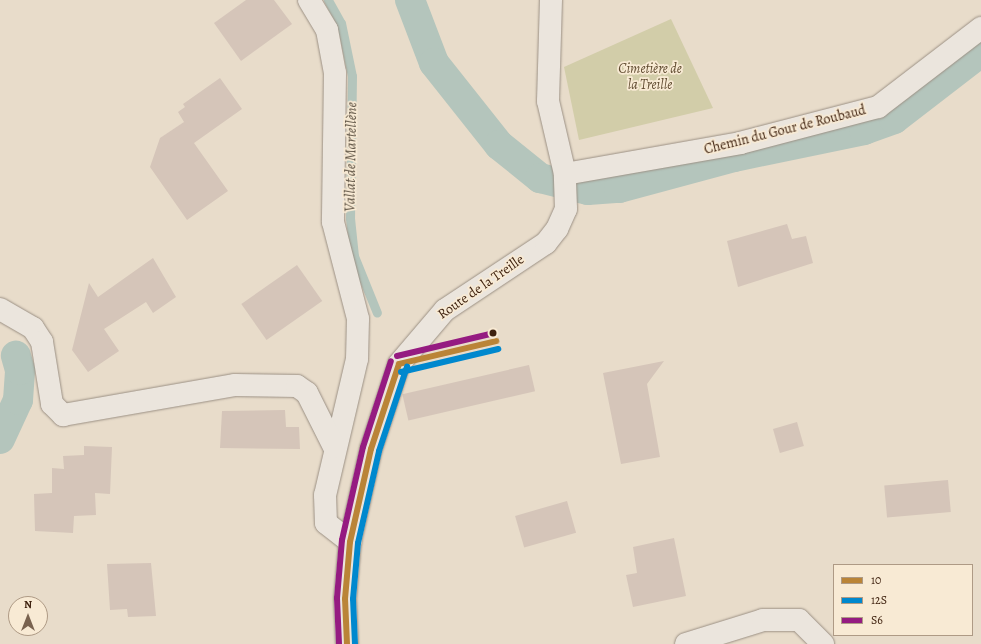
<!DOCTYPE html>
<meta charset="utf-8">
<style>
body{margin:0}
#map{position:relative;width:981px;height:644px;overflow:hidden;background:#e8dcca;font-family:Alegreya,serif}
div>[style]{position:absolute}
.green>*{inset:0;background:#d2cda9}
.stream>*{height:9px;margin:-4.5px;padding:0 4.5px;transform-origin:4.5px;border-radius:4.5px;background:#b4c5bc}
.canal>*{height:30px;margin:-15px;padding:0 15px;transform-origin:15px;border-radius:15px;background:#b4c5bc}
.building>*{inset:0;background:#d5c5b9;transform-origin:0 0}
.roads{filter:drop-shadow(0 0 1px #9b9084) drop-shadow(0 0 1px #9b9084)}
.street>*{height:22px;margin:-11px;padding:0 11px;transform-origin:11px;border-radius:11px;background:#ebe5dd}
.bus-1>*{height:6px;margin:-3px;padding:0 3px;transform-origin:3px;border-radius:3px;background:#ba8437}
.bus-2>*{height:6px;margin:-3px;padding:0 3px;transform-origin:3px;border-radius:3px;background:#0088ce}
.bus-3>*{height:6px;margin:-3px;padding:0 3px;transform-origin:3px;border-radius:3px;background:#951b81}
.dots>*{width:11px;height:11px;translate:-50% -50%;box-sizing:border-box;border:2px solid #f8ead4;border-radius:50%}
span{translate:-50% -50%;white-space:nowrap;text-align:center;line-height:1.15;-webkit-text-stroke:3.5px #f8ead4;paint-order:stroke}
.park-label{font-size:14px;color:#5f4a2f;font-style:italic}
.street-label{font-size:14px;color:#3f220f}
.water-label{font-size:15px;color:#5b5041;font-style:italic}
.legend{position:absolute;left:833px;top:564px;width:140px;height:72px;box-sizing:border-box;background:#f8ead4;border:1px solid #ae9a85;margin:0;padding:5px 7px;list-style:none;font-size:12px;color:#3f220f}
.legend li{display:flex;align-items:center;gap:8px;height:20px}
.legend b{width:20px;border:1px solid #ae9a85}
.north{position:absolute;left:8px;top:596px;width:40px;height:40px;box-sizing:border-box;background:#f8ead4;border:1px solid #ae9a85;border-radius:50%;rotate:0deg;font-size:11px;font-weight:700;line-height:16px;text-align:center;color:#3f220f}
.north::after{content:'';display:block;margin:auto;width:14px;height:18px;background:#7a6350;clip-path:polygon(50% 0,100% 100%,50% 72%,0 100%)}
</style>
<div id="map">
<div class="green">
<i style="clip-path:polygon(671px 19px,713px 108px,579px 140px,564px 67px)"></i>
</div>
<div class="stream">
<i style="left:328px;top:0;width:26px;rotate:61deg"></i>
<i style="left:341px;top:23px;width:54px;rotate:78.3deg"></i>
<i style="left:352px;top:76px;width:142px;rotate:90.8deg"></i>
<i style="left:350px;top:218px;width:38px;rotate:84deg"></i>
<i style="left:354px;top:256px;width:61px;rotate:68deg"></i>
</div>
<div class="canal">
<i style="left:410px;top:0;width:67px;rotate:69.1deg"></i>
<i style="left:434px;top:63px;width:105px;rotate:51.6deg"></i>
<i style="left:499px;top:145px;width:53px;rotate:38.8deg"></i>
<i style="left:540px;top:178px;width:49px;rotate:14deg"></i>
<i style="left:588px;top:190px;width:31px;rotate:-4deg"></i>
<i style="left:619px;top:188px;width:119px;rotate:-15.1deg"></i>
<i style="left:734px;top:157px;width:133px;rotate:-11.7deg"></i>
<i style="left:864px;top:130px;width:32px;rotate:-20deg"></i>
<i style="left:894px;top:119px;width:110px;rotate:-37.6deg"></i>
<i style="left:0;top:439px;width:43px;rotate:-65.2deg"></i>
<i style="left:18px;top:400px;width:30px;rotate:-86deg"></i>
<i style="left:20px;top:370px;width:15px;rotate:-106deg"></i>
</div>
<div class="building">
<i style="clip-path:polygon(246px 0,274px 0,292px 24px,241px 61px,214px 23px)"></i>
<i style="clip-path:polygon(220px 78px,242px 109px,194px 143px,228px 191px,187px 220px,150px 167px,160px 138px,184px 122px,178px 112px,185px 107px,183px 104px)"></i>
<i style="clip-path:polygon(787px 224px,792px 239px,806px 236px,813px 263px,738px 287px,727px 241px)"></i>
<i style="clip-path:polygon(153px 258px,176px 297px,153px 313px,146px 302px,104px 329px,119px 351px,88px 372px,72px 350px,89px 283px,98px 297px)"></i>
<i style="left:297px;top:265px;width:44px;height:68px;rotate:55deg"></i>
<i style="clip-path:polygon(664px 361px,647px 384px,660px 457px,621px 464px,603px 373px)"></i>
<i style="left:529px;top:365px;width:27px;height:130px;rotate:77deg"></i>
<i style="clip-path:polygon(285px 410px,286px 427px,299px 427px,300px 449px,220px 448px,222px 411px)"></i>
<i style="left:797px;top:422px;width:25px;height:25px;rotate:74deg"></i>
<i style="clip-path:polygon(84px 446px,112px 447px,110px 494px,95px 493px,96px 515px,74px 516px,73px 533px,35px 531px,34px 494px,52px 493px,52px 468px,64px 469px,63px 456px,84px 455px)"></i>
<i style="left:948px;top:480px;width:32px;height:64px;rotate:85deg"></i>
<i style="left:567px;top:501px;width:33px;height:54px;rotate:74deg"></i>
<i style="clip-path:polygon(674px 538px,686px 596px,633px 607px,626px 575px,637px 573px,633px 547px)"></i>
<i style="clip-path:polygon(151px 563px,156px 616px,128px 617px,127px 609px,110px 610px,107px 564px)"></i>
</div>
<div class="roads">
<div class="street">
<i style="left:309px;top:0;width:35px;rotate:59deg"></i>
<i style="left:327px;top:30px;width:44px;rotate:79.5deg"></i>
<i style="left:335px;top:73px;width:149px;rotate:90.8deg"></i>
<i style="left:333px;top:222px;width:100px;rotate:75.5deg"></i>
<i style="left:358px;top:319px;width:40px;rotate:91.4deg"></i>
<i style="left:357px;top:359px;width:140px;rotate:103.2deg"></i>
<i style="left:325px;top:495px;width:28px;rotate:88deg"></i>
<i style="left:326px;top:523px;width:31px;rotate:38deg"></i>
<i style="left:565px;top:174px;width:178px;rotate:-10deg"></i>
<i style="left:740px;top:143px;width:143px;rotate:-14.6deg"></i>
<i style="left:878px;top:107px;width:130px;rotate:-37.5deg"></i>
<i style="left:0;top:309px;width:38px;rotate:30deg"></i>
<i style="left:33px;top:328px;width:17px;rotate:57deg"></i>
<i style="left:42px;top:342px;width:63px;rotate:80.8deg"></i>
<i style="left:52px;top:404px;width:16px;rotate:45deg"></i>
<i style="left:63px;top:415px;width:175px;rotate:-9.9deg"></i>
<i style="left:235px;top:385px;width:62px;rotate:0.9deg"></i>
<i style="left:297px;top:386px;width:12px;rotate:35deg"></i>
<i style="left:307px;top:393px;width:60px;rotate:63.4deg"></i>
<i style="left:347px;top:644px;width:45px;rotate:-92.5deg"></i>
<i style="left:345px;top:599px;width:57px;rotate:-85deg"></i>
<i style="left:350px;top:542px;width:95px;rotate:-77.3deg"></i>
<i style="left:371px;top:449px;width:89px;rotate:-71.8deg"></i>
<i style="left:399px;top:364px;width:71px;rotate:-49.6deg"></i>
<i style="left:445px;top:310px;width:121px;rotate:-33.6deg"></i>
<i style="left:546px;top:243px;width:18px;rotate:-52deg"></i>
<i style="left:557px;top:229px;width:22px;rotate:-66deg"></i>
<i style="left:566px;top:209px;width:35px;rotate:-92deg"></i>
<i style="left:565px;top:174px;width:75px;rotate:-103.1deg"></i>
<i style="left:548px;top:101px;width:101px;rotate:-88.3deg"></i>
<i style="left:686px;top:644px;width:81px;rotate:-17.3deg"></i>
<i style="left:763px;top:620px;width:36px"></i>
<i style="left:799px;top:620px;width:34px;rotate:45deg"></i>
</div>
</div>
<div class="bus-1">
<i style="left:399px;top:364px;width:100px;rotate:-13.3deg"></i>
<i style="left:347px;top:644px;width:45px;rotate:-92.5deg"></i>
<i style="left:345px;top:599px;width:57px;rotate:-85deg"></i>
<i style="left:350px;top:542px;width:95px;rotate:-77.3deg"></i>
<i style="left:371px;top:449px;width:89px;rotate:-71.8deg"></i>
</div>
<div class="bus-2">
<i style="left:401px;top:372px;width:100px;rotate:-13.3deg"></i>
<i style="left:355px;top:644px;width:45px;rotate:-92.5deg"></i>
<i style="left:353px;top:599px;width:56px;rotate:-84.9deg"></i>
<i style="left:358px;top:543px;width:94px;rotate:-77.1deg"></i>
<i style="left:379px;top:451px;width:89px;rotate:-71.6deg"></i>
</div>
<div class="bus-3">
<i style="left:397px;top:356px;width:100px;rotate:-13.3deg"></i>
<i style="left:339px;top:644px;width:46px;rotate:-92.5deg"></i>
<i style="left:337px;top:598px;width:58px;rotate:-85.1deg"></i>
<i style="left:342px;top:540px;width:95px;rotate:-77.3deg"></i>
<i style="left:363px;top:447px;width:90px;rotate:-72deg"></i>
</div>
<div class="dots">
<i style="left:493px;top:333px;background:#3f220f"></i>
</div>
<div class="park-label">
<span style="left:650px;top:77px">Cimetière de<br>la Treille</span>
</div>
<div class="street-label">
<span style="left:785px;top:130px;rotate:-14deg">Chemin du Gour de Roubaud</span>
<span style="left:481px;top:287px;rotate:-35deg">Route de la Treille</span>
</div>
<div class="water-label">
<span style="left:351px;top:157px;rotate:-89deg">Vallat de Martellène</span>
</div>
<ul class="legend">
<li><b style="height:5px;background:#ba8437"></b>10</li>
<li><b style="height:5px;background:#0088ce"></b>12S</li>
<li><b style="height:5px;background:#951b81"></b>S6</li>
</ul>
<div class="north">N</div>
</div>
